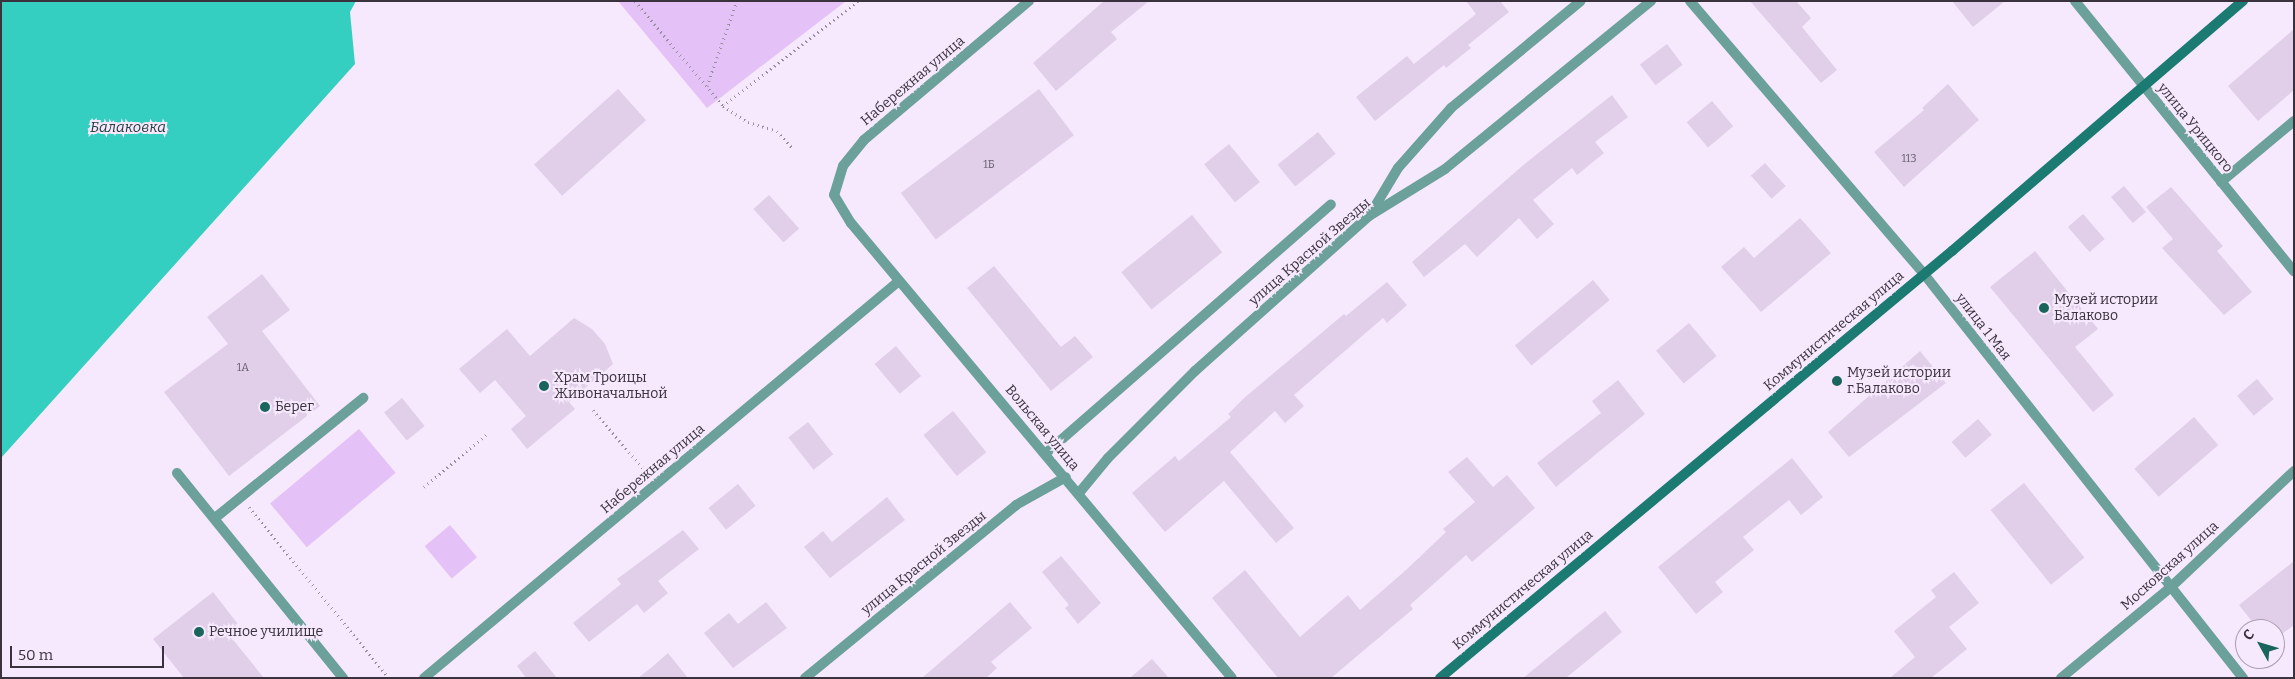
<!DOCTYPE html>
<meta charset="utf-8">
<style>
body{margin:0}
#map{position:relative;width:2295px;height:679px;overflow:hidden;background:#f6e8fd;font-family:Bitter,serif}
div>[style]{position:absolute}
.green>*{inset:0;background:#e4c1f6;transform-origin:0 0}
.water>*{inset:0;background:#35cfc2}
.building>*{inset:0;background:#e1cfea;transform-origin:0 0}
.path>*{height:3px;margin-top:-1.5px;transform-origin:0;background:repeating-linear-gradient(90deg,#988e9e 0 1px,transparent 0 5px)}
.lane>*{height:10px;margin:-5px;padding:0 5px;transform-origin:5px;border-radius:5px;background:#6ca09a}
.street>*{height:10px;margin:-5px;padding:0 5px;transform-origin:5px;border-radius:5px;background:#6ca09a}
.secondary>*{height:10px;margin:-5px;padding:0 5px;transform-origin:5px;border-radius:5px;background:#1b7a72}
.dots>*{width:14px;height:14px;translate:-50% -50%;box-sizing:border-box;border:2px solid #f6e8fd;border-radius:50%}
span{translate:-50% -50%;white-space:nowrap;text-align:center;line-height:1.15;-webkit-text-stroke:4px #f6e8fd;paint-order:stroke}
.number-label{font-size:11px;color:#645a69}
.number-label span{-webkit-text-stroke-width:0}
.street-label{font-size:14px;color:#3a333e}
.poi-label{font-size:14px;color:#3a333e}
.left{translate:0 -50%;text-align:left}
.water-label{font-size:15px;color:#253e3b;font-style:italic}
.frame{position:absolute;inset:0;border:2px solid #3a333e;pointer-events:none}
.north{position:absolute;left:2235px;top:619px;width:50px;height:50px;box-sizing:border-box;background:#f6e8fd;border:1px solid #aba0b1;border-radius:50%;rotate:309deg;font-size:14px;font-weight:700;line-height:20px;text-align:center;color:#3a333e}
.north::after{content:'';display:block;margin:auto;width:18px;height:22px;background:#19655e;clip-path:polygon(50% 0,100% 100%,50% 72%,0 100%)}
.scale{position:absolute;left:10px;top:646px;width:154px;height:22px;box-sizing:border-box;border:2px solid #3a333e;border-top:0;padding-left:6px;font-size:15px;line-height:18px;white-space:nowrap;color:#3a333e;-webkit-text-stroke:4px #f6e8fd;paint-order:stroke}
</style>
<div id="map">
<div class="green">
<i style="clip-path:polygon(618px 1px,846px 1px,707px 108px)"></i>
<i style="left:359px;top:429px;width:57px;height:116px;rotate:50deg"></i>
<i style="left:450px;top:525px;width:42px;height:33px;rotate:50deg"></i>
</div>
<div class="water">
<i style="clip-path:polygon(1px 1px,356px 1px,350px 12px,355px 64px,1px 458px)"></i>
</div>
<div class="building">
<i style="clip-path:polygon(1104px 1px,1149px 1px,1111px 32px,1117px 39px,1056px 91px,1033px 63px)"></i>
<i style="clip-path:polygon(1466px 1px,1500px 1px,1509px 12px,1468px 45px,1471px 48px,1446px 68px,1444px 65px,1375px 121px,1356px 97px,1407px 56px,1414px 64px,1476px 14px)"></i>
<i style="clip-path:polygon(1750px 1px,1796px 1px,1811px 18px,1802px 27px,1837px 70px,1821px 83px)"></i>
<i style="clip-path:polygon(1952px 1px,2005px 1px,1973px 27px)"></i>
<i style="clip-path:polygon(2294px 29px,2294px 90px,2258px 121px,2228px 86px)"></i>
<i style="left:1667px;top:44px;width:26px;height:34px;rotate:53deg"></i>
<i style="clip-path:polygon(1948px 84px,1979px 120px,1904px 187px,1874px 152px,1924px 110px,1922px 108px)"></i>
<i style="left:618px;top:89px;width:42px;height:113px;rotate:48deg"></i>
<i style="left:1039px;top:89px;width:58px;height:173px;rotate:53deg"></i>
<i style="clip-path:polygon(1612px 95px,1628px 117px,1595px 142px,1604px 153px,1577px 175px,1572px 168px,1533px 200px,1554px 224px,1537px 239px,1519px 218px,1477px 257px,1465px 244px,1424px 277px,1412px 262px,1527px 162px)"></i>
<i style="left:1712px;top:101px;width:33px;height:33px;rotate:50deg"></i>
<i style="left:1318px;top:132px;width:28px;height:52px;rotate:51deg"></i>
<i style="left:1229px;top:144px;width:49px;height:32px;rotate:51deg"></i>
<i style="left:1765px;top:163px;width:31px;height:19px;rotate:48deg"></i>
<i style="left:2124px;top:186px;width:34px;height:17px;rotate:50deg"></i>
<i style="clip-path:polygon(2171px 187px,2223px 246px,2217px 251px,2252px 292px,2224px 315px,2162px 248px,2173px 239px,2146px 207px)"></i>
<i style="left:769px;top:195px;width:45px;height:21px;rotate:48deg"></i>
<i style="left:2083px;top:214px;width:33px;height:20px;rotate:49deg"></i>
<i style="left:1192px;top:215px;width:48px;height:91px;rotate:51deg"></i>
<i style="clip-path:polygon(1800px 218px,1831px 253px,1761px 312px,1721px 267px,1744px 247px,1754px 258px)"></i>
<i style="clip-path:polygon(2035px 251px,2098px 329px,2075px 347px,2114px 395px,2093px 412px,1990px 287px)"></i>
<i style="clip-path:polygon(994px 266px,1061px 347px,1075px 336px,1093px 357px,1051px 391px,967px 288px)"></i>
<i style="clip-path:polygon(262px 274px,290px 310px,262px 331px,320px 406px,229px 476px,164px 392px,228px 344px,207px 317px)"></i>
<i style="left:1593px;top:280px;width:26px;height:102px;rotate:50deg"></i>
<i style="clip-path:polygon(1387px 282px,1407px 305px,1387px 323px,1383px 318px,1294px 395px,1304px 406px,1285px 423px,1275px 411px,1230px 452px,1294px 528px,1276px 543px,1224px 481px,1165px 532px,1132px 493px,1175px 456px,1179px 461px,1231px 417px,1228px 414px,1243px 399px,1344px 314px,1346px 316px)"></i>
<i style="clip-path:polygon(574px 318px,592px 329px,605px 344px,613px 364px,569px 402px,575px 409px,527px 449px,511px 429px,526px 416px,495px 380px,480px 393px,459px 369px,507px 329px,530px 356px)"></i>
<i style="left:1689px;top:323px;width:43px;height:43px;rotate:50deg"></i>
<i style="left:896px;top:346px;width:39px;height:28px;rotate:50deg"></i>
<i style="clip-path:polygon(1920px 351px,1946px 383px,1849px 457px,1828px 432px)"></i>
<i style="left:2257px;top:379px;width:26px;height:26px;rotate:50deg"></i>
<i style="clip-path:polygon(1618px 380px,1645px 414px,1556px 487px,1537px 463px,1601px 413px,1592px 401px)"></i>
<i style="left:402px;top:398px;width:36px;height:23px;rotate:51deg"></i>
<i style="left:953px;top:411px;width:53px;height:38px;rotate:51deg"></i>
<i style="left:2194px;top:417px;width:37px;height:79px;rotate:49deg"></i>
<i style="left:1978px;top:419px;width:21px;height:35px;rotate:49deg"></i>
<i style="left:808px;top:422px;width:41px;height:25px;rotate:52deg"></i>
<i style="clip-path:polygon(1467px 457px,1493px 487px,1507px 475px,1535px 508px,1472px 562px,1466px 555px,1410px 605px,1413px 609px,1331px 678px,1278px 678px,1212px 598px,1245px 570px,1300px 637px,1348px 595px,1360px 610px,1406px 570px,1446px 532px,1443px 529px,1475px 502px,1448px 472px)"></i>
<i style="clip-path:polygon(1792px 458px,1823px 497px,1801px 515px,1789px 500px,1743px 537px,1754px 550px,1715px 582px,1723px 592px,1696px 614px,1658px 567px)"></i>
<i style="left:2024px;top:483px;width:96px;height:43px;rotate:51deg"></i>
<i style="left:738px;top:484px;width:28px;height:38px;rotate:51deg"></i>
<i style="clip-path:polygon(887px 497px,905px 520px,830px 578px,804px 547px,823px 531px,832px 542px)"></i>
<i style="clip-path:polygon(683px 530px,699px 549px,658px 581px,668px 593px,644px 613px,637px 604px,589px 642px,573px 623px,621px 584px,617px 579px)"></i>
<i style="clip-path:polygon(1061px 556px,1101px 603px,1078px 624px,1065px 608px,1069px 605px,1042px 572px)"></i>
<i style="clip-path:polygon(2294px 561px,2294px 625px,2275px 639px,2275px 629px,2258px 629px,2239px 605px)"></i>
<i style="clip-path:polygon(1954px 572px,1979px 603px,1949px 627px,1967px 649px,1931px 678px,1890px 678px,1915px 657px,1894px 631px,1936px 597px,1931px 590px)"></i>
<i style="clip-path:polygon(213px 592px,241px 628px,230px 636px,264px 678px,184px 678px,153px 639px)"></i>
<i style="clip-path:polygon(766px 602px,787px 628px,733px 668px,704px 633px,729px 613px,738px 624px)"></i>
<i style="clip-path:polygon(1010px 602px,1032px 628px,991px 662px,997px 668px,986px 678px,922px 678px)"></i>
<i style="clip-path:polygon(1605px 611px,1622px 632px,1566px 678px,1523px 678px)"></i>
<i style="clip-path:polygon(535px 651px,557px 678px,526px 678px,517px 666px)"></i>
<i style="clip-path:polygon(668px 653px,688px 678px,638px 678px,652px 667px)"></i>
<i style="clip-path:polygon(1152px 659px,1169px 678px,1130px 678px)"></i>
</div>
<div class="path">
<i style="left:635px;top:1px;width:137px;rotate:50deg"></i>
<i style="left:723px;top:106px;width:30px;rotate:33deg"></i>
<i style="left:748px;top:122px;width:30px;rotate:17deg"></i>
<i style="left:777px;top:131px;width:24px;rotate:48deg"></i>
<i style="left:707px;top:86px;width:90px;rotate:-70.6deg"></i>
<i style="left:723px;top:106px;width:171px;rotate:-37.9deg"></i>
<i style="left:593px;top:410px;width:83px;rotate:49.4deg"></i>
<i style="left:424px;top:487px;width:84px;rotate:-40.2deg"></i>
<i style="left:249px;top:507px;width:221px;rotate:50.7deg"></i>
<i style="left:1px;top:676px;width:3px;rotate:45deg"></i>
</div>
<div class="lane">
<i style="left:2221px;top:182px;width:95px;rotate:-39.9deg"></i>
<i style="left:1371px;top:213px;width:52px;rotate:-59deg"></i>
<i style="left:1398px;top:168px;width:80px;rotate:-48.5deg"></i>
<i style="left:1451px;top:108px;width:168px;rotate:-39.5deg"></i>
<i style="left:1046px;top:453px;width:378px;rotate:-41.1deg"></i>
<i style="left:177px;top:473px;width:264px;rotate:51deg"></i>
<i style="left:1079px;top:493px;width:45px;rotate:-50.4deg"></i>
<i style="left:1108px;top:458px;width:123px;rotate:-45deg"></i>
<i style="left:1195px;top:371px;width:233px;rotate:-41.7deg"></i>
<i style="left:1369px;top:216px;width:89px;rotate:-31.7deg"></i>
<i style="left:1445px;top:169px;width:266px;rotate:-39.2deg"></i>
<i style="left:215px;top:518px;width:191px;rotate:-39deg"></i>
<i style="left:805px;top:678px;width:273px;rotate:-39.3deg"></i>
<i style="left:1016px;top:505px;width:57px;rotate:-29.2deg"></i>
<i style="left:2061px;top:678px;width:143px;rotate:-39.6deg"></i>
<i style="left:2171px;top:587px;width:169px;rotate:-43.3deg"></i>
</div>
<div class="street">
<i style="left:1029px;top:1px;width:216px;rotate:139.9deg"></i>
<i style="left:864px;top:140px;width:33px;rotate:129deg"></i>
<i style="left:843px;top:166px;width:30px;rotate:107deg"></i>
<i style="left:834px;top:195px;width:33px;rotate:59deg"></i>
<i style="left:851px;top:223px;width:593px;rotate:50.06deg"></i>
<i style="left:1690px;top:1px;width:360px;rotate:49.4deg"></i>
<i style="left:1924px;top:274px;width:515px;rotate:51.71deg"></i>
<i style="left:2075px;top:1px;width:348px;rotate:51deg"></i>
<i style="left:424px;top:678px;width:619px;rotate:-39.89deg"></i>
</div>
<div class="secondary">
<i style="left:1440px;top:678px;width:667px;rotate:-39.83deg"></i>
<i style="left:1952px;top:251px;width:384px;rotate:-40.7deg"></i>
</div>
<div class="dots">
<i style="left:2044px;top:308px;background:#19655e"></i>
<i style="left:1837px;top:381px;background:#19655e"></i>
<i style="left:544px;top:386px;background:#19655e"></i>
<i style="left:265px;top:407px;background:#19655e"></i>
<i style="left:199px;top:632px;background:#19655e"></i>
</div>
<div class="number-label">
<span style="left:1909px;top:159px">113</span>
<span style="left:989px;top:165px">1Б</span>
<span style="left:243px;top:368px">1А</span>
</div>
<div class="street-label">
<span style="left:913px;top:81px;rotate:-40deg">Набережная улица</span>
<span style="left:2195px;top:128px;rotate:51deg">улица Урицкого</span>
<span style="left:1310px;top:252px;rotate:-41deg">улица Красной Звезды</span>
<span style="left:1983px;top:327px;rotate:52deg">улица 1 Мая</span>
<span style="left:1834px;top:331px;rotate:-40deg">Коммунистическая улица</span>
<span style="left:1042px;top:428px;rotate:50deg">Вольская улица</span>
<span style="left:653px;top:469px;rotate:-40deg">Набережная улица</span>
<span style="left:924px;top:563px;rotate:-39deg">улица Красной Звезды</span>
<span style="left:2170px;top:566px;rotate:-42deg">Московская улица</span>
<span style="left:1523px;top:590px;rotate:-40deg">Коммунистическая улица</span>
</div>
<div class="poi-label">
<span class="left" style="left:2054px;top:308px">Музей истории<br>Балаково</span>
<span class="left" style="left:1847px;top:381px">Музей истории<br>г.Балаково</span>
<span class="left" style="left:554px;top:386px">Храм Троицы<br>Живоначальной</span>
<span class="left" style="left:275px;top:407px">Берег</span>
<span class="left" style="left:209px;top:632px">Речное училище</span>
</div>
<div class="water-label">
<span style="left:128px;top:128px">Балаковка</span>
</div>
<div class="frame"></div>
<div class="north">С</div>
<div class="scale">50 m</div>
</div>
